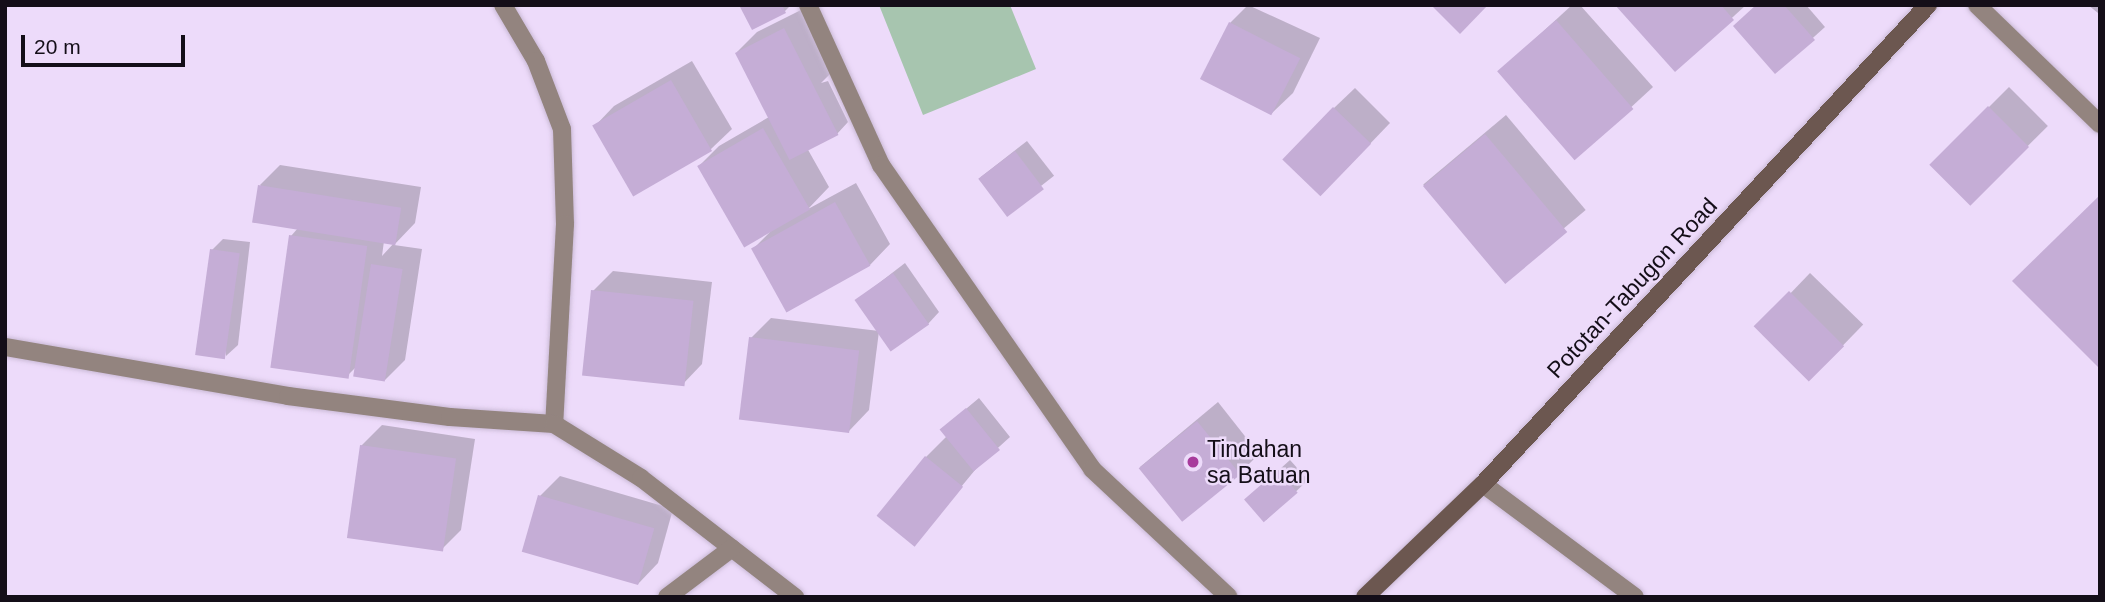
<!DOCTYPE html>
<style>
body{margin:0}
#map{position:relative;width:2105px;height:602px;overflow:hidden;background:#eddbfa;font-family:Arial,sans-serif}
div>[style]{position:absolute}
.green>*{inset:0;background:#a7c5af}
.shadow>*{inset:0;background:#0003;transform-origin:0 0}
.building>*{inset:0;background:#c5add6;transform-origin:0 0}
.roads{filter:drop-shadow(0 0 2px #cabad6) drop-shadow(0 0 2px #cabad6)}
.minor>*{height:18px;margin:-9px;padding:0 9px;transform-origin:9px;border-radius:9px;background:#93847f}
.secondary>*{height:18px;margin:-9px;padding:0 9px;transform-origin:9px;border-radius:9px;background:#6c5750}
.dots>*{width:19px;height:19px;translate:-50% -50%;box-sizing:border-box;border:4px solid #eddbfa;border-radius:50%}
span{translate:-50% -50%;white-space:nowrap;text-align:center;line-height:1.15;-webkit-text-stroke:5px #eddbfa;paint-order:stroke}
.street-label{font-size:23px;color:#140e18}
.poi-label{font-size:23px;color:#140e18}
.left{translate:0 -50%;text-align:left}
.frame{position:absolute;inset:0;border:7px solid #140e18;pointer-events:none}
.scale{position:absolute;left:21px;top:35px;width:164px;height:32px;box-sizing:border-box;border:4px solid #140e18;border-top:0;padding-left:9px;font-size:21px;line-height:24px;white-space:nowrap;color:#140e18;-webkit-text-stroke:5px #eddbfa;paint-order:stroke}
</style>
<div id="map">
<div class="green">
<i style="clip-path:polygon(879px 5px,1010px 5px,1036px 69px,923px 115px)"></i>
</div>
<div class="shadow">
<i style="clip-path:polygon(741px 5px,791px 5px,785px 11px)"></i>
<i style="clip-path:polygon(1248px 5px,1320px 38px,1293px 93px,1272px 113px,1230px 23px)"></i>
<i style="clip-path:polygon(1572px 5px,1580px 5px,1653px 87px,1576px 158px,1500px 71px)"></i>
<i style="clip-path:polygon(1618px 5px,1746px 5px,1675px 70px)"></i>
<i style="clip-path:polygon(1757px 5px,1806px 5px,1825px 27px,1775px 72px)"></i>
<i style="clip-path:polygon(2088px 5px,2100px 5px,2100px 12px,2098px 13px)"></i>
<i style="clip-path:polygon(805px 8px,835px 69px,821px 83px,828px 81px,848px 122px,837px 134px,807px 148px,829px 187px,808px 209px,856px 183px,890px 244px,870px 265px,753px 249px,772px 230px,699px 166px,719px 146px,769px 117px,737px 52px,757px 32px)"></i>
<i style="clip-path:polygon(692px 61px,732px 129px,711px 149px,634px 194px,594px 127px,614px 106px)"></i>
<i style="left:2009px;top:87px;width:55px;height:110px;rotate:45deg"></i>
<i style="clip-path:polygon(1355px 88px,1390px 123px,1341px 174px,1334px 108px)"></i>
<i style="left:1506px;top:115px;width:124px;height:108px;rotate:50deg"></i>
<i style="left:1027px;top:141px;width:44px;height:59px;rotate:52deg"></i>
<i style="clip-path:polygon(evenodd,280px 165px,421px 187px,415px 223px,394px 245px,422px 249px,405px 360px,385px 380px,357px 366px,345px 378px,291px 236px,298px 228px,260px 185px,280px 165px,384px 241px,394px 243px,382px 256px,384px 241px)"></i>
<i style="clip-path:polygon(223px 239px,250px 242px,238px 345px,226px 356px,212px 250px)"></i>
<i style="clip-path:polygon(905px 263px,939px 312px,928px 324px,857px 300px)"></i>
<i style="clip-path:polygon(613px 271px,712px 282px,702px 364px,682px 385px,593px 291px)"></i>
<i style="left:1810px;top:273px;width:74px;height:76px;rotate:44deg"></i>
<i style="clip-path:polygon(771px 318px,879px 331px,869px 410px,849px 431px,751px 338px)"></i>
<i style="clip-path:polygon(979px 398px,1010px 437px,980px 464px,914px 544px,926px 457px,947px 436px,942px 429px)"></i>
<i style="clip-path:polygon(1218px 402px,1259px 454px,1239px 474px,1140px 467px)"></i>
<i style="clip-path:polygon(382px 425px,475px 439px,461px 530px,441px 550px,361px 446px)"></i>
<i style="clip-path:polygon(1290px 460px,1308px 480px,1266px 520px,1259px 488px)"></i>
<i style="clip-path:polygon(560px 476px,673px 509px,658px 563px,638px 584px,540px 496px)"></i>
</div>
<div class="building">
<i style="clip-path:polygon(739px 5px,782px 5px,786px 13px,752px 30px)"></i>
<i style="clip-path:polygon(1431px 5px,1488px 5px,1460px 34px)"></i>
<i style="clip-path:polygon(1615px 5px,1721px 5px,1734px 20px,1675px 72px)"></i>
<i style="clip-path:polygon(1756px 5px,1784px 5px,1815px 40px,1775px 74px,1733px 26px)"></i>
<i style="left:1556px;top:20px;width:118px;height:78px;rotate:49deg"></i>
<i style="left:1229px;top:22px;width:80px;height:64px;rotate:27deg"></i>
<i style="left:784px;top:28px;width:120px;height:55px;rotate:63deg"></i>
<i style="left:671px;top:80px;width:82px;height:91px;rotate:60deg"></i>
<i style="left:1988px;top:106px;width:58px;height:83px;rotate:45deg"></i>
<i style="left:1333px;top:107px;width:53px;height:73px;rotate:44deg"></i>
<i style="left:763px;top:128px;width:94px;height:76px;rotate:60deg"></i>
<i style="left:1485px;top:134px;width:128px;height:81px;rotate:50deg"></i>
<i style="left:1015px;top:151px;width:48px;height:46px;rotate:53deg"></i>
<i style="left:258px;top:185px;width:145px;height:38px;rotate:9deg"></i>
<i style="clip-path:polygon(2100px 195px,2100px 369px,2012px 281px)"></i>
<i style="left:835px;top:202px;width:73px;height:96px;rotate:61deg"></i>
<i style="left:289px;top:235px;width:79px;height:134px;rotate:8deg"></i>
<i style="left:210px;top:249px;width:30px;height:107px;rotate:8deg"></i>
<i style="left:371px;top:264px;width:32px;height:114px;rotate:9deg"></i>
<i style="left:893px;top:273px;width:63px;height:47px;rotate:55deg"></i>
<i style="left:591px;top:290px;width:103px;height:86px;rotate:6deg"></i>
<i style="left:1789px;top:291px;width:78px;height:50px;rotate:45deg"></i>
<i style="left:749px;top:337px;width:111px;height:83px;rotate:7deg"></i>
<i style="left:966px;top:408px;width:54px;height:34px;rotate:51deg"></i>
<i style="left:1197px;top:421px;width:69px;height:75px;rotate:51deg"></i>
<i style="left:360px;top:445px;width:97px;height:94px;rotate:8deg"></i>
<i style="left:925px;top:456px;width:49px;height:77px;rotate:39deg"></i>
<i style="left:1278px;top:470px;width:30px;height:45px;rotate:49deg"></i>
<i style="left:538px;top:495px;width:121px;height:59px;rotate:16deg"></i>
</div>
<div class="roads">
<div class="minor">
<i style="left:503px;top:5px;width:65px;rotate:59.5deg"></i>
<i style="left:536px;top:61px;width:73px;rotate:69.1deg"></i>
<i style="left:562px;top:129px;width:95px;rotate:88.2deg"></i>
<i style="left:565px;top:224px;width:200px;rotate:93.1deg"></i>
<i style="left:808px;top:5px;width:176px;rotate:65.5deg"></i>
<i style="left:881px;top:165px;width:370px;rotate:55.2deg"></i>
<i style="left:1092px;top:469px;width:187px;rotate:43.1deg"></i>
<i style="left:1977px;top:5px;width:171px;rotate:44.1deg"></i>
<i style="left:5px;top:347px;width:287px;rotate:9.8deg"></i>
<i style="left:288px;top:396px;width:163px;rotate:7.4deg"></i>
<i style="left:450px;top:417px;width:104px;rotate:3.9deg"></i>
<i style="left:554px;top:424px;width:102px;rotate:31.8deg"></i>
<i style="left:641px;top:478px;width:195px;rotate:37.7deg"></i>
<i style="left:1483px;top:484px;width:189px;rotate:36.6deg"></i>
<i style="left:667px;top:597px;width:81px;rotate:-37deg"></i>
</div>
<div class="secondary">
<i style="left:1365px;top:597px;width:163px;rotate:-43.8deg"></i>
<i style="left:1483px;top:484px;width:654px;rotate:-47.11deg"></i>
</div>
</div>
<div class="dots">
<i style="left:1193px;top:462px;background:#a73b9c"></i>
</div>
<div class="street-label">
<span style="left:1632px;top:288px;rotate:-47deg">Pototan-Tabugon Road</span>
</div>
<div class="poi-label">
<span class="left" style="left:1207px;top:462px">Tindahan<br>sa Batuan</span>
</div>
<div class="frame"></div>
<div class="scale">20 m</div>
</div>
